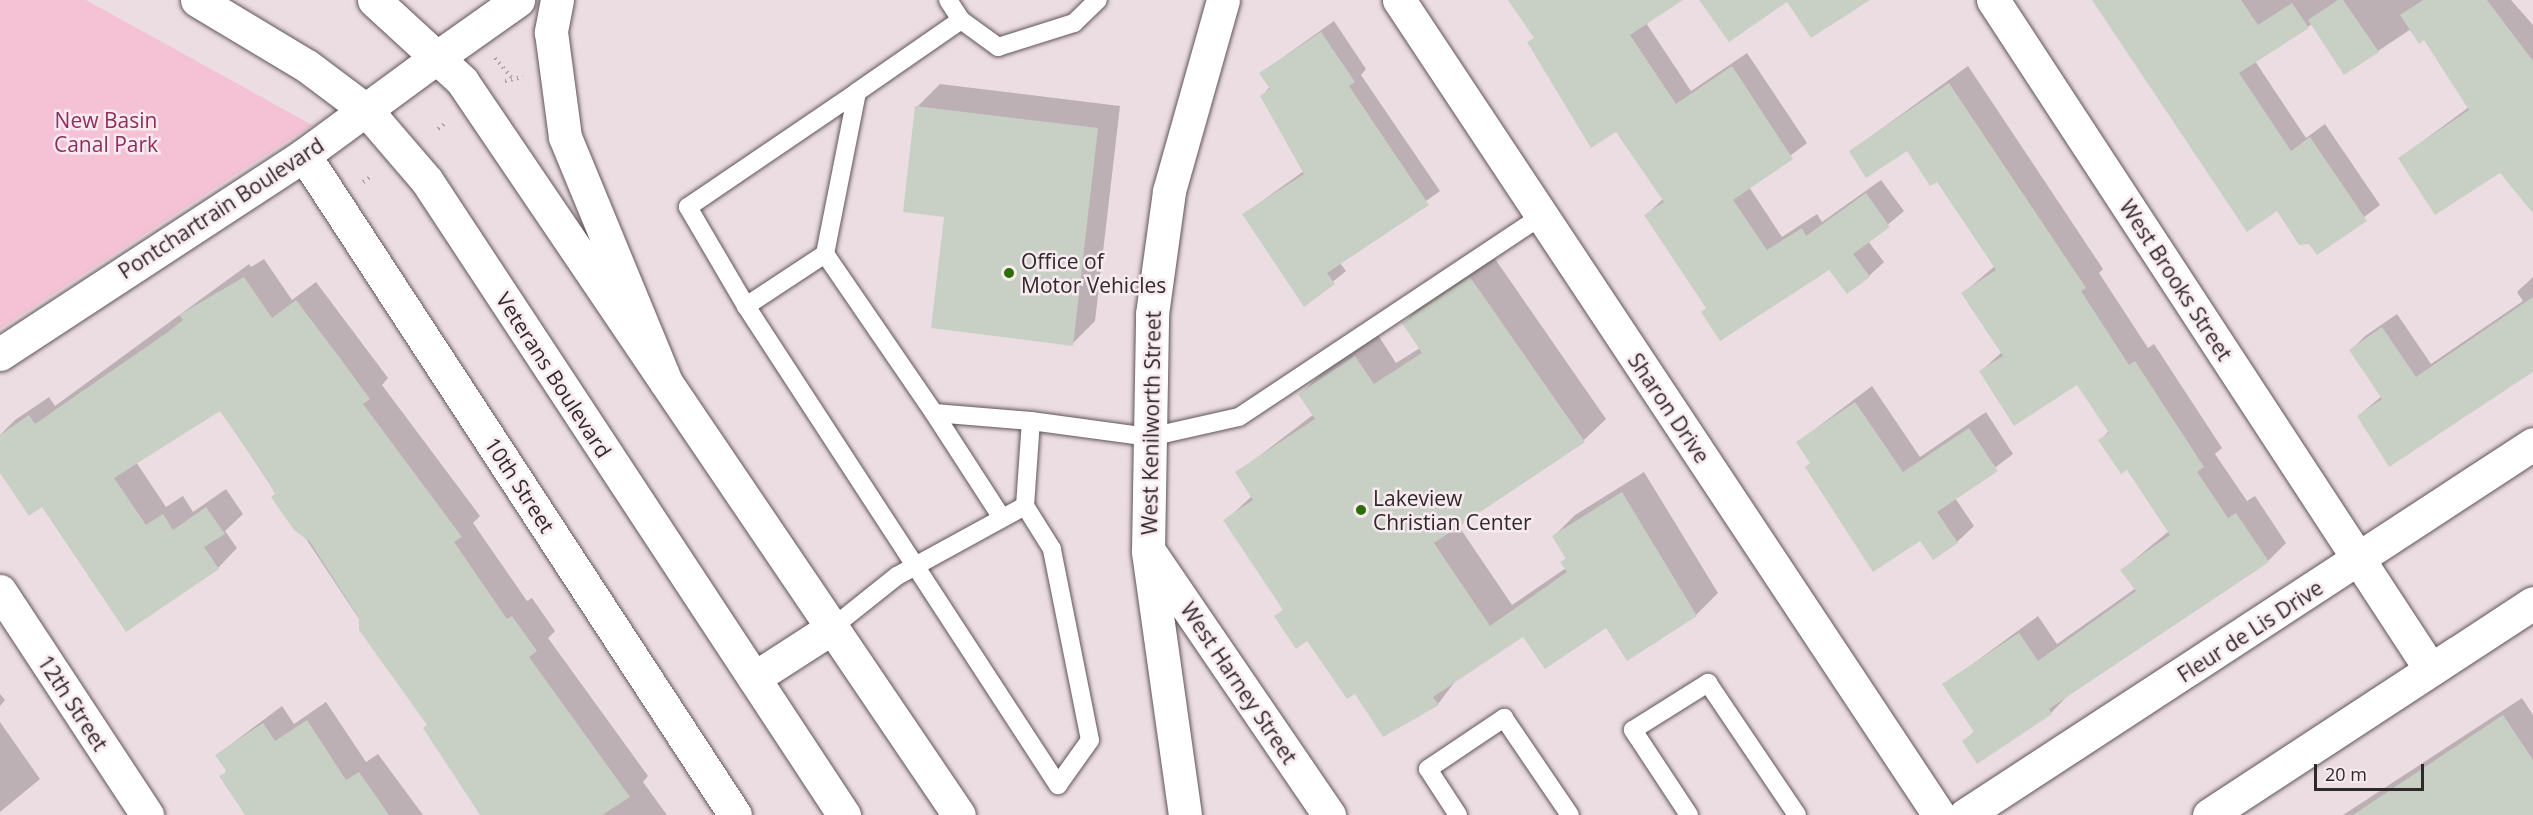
<!DOCTYPE html>
<style>
body{margin:0}
#map{position:relative;width:2533px;height:815px;overflow:hidden;background:#ebdde2;font-family:"Open Sans",sans-serif}
div>[style]{position:absolute}
.green>*{inset:0;background:#f5c2d5}
.shadow>*{inset:0;background:#0003}
.building>*{inset:0;background:#c8d0c6}
.path>*{height:4px;margin-top:-2px;transform-origin:0;background:repeating-linear-gradient(90deg,#a99ea1 0 1.5px,transparent 0 6px)}
.roads{filter:drop-shadow(0 0 2px #615559) drop-shadow(0 0 2px #615559)}
.lane>*{height:18px;margin:-9px;padding:0 9px;transform-origin:9px;border-radius:9px;background:#fff}
.street>*{height:33px;margin:-16.5px;padding:0 16.5px;transform-origin:16.5px;border-radius:16.5px;background:#fff}
.secondary>*{height:33px;margin:-16.5px;padding:0 16.5px;transform-origin:16.5px;border-radius:16.5px;background:#fff}
.primary>*{height:33px;margin:-16.5px;padding:0 16.5px;transform-origin:16.5px;border-radius:16.5px;background:#fff}
.highway>*{height:33px;margin:-16.5px;padding:0 16.5px;transform-origin:16.5px;border-radius:16.5px;background:#fff}
.dots>*{width:16px;height:16px;translate:-50% -50%;box-sizing:border-box;border:3px solid #f8eaef;border-radius:50%}
span{translate:-50% -50%;white-space:nowrap;text-align:center;line-height:1.15;-webkit-text-stroke:5px #f8eaef;paint-order:stroke}
.park-label{font-size:21px;color:#8f2e5d}
.street-label{font-size:21px;color:#2e292a}
.poi-label{font-size:21px;color:#2e292a}
.left{translate:0 -50%;text-align:left}
.scale{position:absolute;left:2314px;top:764px;width:110px;height:27px;box-sizing:border-box;border:3px solid #2e292a;border-top:0;padding-left:8px;font-size:18px;line-height:21px;white-space:nowrap;color:#2e292a;-webkit-text-stroke:4px #f8eaef;paint-order:stroke}
</style>
<div id="map">
<div class="green">
<i style="clip-path:polygon(0 0,86px 0,312px 125px,0 329px)"></i>
</div>
<div class="shadow">
<i style="clip-path:polygon(1510px 0,1675px 0,1646px 23px,1691px 91px,1747px 53px,1807px 143px,1749px 187px,1782px 237px,1817px 214px,1822px 222px,1881px 180px,1904px 211px,1868px 241px,1884px 262px,1869px 276px,1829px 268px,1707px 307px,1646px 215px,1663px 199px,1616px 130px,1529px 43px,1535px 37px)"></i>
<i style="clip-path:polygon(2094px 0,2511px 0,2533px 25px,2533px 203px,2500px 171px,2400px 158px,2469px 107px,2424px 38px,2411px 29px,2345px 73px,2312px 24px,2255px 61px,2306px 138px,2325px 124px,2380px 205px,2317px 253px)"></i>
<i style="clip-path:polygon(1334px 21px,1366px 69px,1361px 75px,1440px 191px,1340px 263px,1346px 271px,1304px 305px,1244px 214px,1304px 171px,1262px 96px,1270px 87px,1261px 73px)"></i>
<i style="clip-path:polygon(1968px 66px,2103px 269px,2099px 273px,2148px 348px,2154px 344px,2222px 448px,2215px 454px,2247px 501px,2255px 496px,2286px 543px,2268px 561px,2069px 694px,2051px 713px,1964px 742px,1975px 730px,1944px 685px,2038px 616px,2057px 644px,2136px 588px,2122px 570px,2169px 531px,2128px 468px,2100px 440px,2109px 431px,2078px 383px,1981px 371px,2002px 352px,1963px 293px,1995px 266px,1937px 180px,1907px 149px,1851px 151px)"></i>
<i style="clip-path:polygon(940px 84px,1120px 106px,1095px 321px,1072px 344px,917px 107px)"></i>
<i style="clip-path:polygon(1493px 256px,1606px 419px,1584px 440px,1458px 525px,1512px 605px,1566px 568px,1562px 562px,1567px 557px,1554px 536px,1575px 515px,1644px 472px,1718px 593px,1696px 615px,1628px 659px,1606px 626px,1524px 635px,1457px 679px,1438px 704px,1355px 692px,1308px 639px,1276px 616px,1284px 609px,1225px 521px,1252px 496px,1237px 473px,1314px 414px,1300px 394px,1322px 373px,1378px 335px,1396px 363px,1420px 348px,1404px 323px,1425px 301px)"></i>
<i style="clip-path:polygon(264px 259px,292px 300px,316px 282px,388px 378px,382px 385px,480px 516px,473px 523px,527px 601px,532px 598px,555px 631px,548px 638px,648px 776px,643px 782px,667px 815px,489px 815px,220px 409px,136px 462px,166px 507px,183px 496px,193px 512px,226px 489px,243px 514px,225px 531px,237px 548px,218px 568px,43px 505px,0 470px,0 435px,15px 420px,49px 397px,55px 406px,249px 264px,251px 267px)"></i>
<i style="clip-path:polygon(2533px 277px,2533px 366px,2358px 416px,2382px 396px,2351px 350px,2365px 336px,2397px 314px,2431px 364px,2523px 301px,2517px 292px)"></i>
<i style="clip-path:polygon(1872px 386px,1920px 457px,1986px 412px,2013px 454px,1955px 498px,1974px 526px,1957px 542px,1921px 539px,1811px 462px,1798px 442px)"></i>
<i style="clip-path:polygon(0 694px,5px 700px,0 706px)"></i>
<i style="clip-path:polygon(2522px 698px,2533px 715px,2533px 815px,2343px 815px)"></i>
<i style="clip-path:polygon(326px 702px,366px 762px,378px 754px,423px 815px,246px 815px,221px 777px,227px 771px,217px 755px,282px 706px,294px 724px)"></i>
<i style="clip-path:polygon(0 722px,40px 779px,0 812px)"></i>
</div>
<div class="building">
<i style="clip-path:polygon(1508px 0,1683px 0,1630px 35px,1676px 104px,1732px 66px,1793px 159px,1733px 200px,1767px 250px,1802px 228px,1806px 236px,1866px 193px,1890px 227px,1853px 254px,1870px 277px,1847px 294px,1829px 270px,1720px 341px,1701px 312px,1706px 308px,1644px 215px,1664px 202px,1616px 132px,1591px 148px,1527px 42px,1534px 38px)"></i>
<i style="clip-path:polygon(1699px 0,1870px 0,1811px 38px,1787px 2px,1729px 42px)"></i>
<i style="clip-path:polygon(2092px 0,2241px 0,2258px 25px,2292px 3px,2309px 28px,2239px 73px,2291px 151px,2310px 137px,2367px 221px,2317px 255px,2309px 244px,2299px 245px,2277px 211px,2247px 232px)"></i>
<i style="clip-path:polygon(2338px 0,2343px 0,2379px 52px,2344px 75px,2308px 20px)"></i>
<i style="clip-path:polygon(2423px 0,2487px 0,2533px 61px,2533px 213px,2500px 173px,2435px 215px,2398px 158px,2469px 110px,2424px 40px,2419px 44px,2400px 15px)"></i>
<i style="clip-path:polygon(1321px 32px,1355px 82px,1349px 86px,1429px 205px,1327px 273px,1335px 284px,1304px 307px,1242px 214px,1304px 174px,1260px 96px,1270px 89px,1259px 73px)"></i>
<i style="clip-path:polygon(1949px 83px,2086px 288px,2081px 291px,2129px 365px,2135px 361px,2204px 467px,2197px 472px,2228px 518px,2236px 513px,2269px 562px,2049px 709px,2052px 714px,1977px 764px,1962px 741px,1974px 732px,1942px 684px,2019px 633px,2038px 661px,2136px 591px,2120px 570px,2170px 535px,2127px 470px,2121px 474px,2098px 440px,2109px 433px,2077px 385px,2014px 426px,1979px 371px,2003px 356px,1961px 293px,1996px 270px,1937px 182px,1930px 186px,1907px 151px,1866px 178px,1849px 151px)"></i>
<i style="clip-path:polygon(915px 106px,1098px 128px,1073px 346px,931px 328px,944px 217px,903px 212px)"></i>
<i style="clip-path:polygon(244px 277px,272px 318px,296px 300px,340px 358px,370px 399px,363px 404px,462px 537px,454px 542px,507px 619px,512px 616px,537px 651px,529px 657px,630px 797px,602px 815px,480px 815px,423px 728px,427px 725px,359px 630px,359px 618px,310px 542px,294px 530px,271px 497px,275px 494px,267px 479px,220px 411px,114px 478px,146px 525px,163px 514px,173px 530px,206px 507px,225px 534px,204px 547px,219px 569px,126px 632px,42px 507px,29px 516px,0 473px,0 435px,29px 415px,35px 424px,168px 332px,183px 320px,179px 315px)"></i>
<i style="clip-path:polygon(1470px 277px,1585px 442px,1434px 543px,1490px 626px,1567px 572px,1560px 562px,1566px 559px,1552px 536px,1622px 492px,1697px 616px,1627px 661px,1606px 628px,1545px 669px,1523px 637px,1433px 697px,1439px 705px,1383px 737px,1355px 694px,1347px 699px,1307px 641px,1296px 649px,1274px 616px,1283px 610px,1223px 520px,1253px 500px,1235px 472px,1315px 419px,1298px 394px,1355px 356px,1374px 384px,1422px 353px,1402px 323px)"></i>
<i style="clip-path:polygon(2533px 297px,2533px 372px,2389px 467px,2357px 416px,2382px 399px,2349px 350px,2382px 327px,2416px 377px)"></i>
<i style="clip-path:polygon(1855px 402px,1903px 472px,1969px 428px,1998px 471px,1937px 512px,1958px 543px,1933px 560px,1920px 541px,1873px 572px,1805px 467px,1810px 463px,1796px 442px)"></i>
<i style="clip-path:polygon(2503px 715px,2533px 760px,2533px 815px,2353px 815px)"></i>
<i style="clip-path:polygon(307px 720px,346px 780px,359px 772px,389px 815px,245px 815px,219px 776px,227px 772px,215px 755px,263px 723px,275px 741px)"></i>
</div>
<div class="path">
<i style="left:495px;top:58px;width:25px;rotate:50deg"></i>
<i style="left:505px;top:81px;width:18px;rotate:-13deg"></i>
<i style="left:438px;top:129px;width:11px;rotate:-38deg"></i>
<i style="left:363px;top:182px;width:11px;rotate:-34deg"></i>
</div>
<div class="roads">
<div class="lane">
<i style="left:948px;top:0;width:24px;rotate:57deg"></i>
<i style="left:825px;top:254px;width:95px;rotate:146.6deg"></i>
<i style="left:746px;top:306px;width:572px;rotate:56.92deg"></i>
<i style="left:1058px;top:785px;width:55px;rotate:-54.6deg"></i>
<i style="left:1090px;top:740px;width:195px;rotate:-101.3deg"></i>
<i style="left:1052px;top:549px;width:51px;rotate:-122.1deg"></i>
<i style="left:746px;top:306px;width:115px;rotate:-120.4deg"></i>
<i style="left:688px;top:207px;width:204px;rotate:-34.2deg"></i>
<i style="left:934px;top:413px;width:125px;rotate:57.1deg"></i>
<i style="left:1031px;top:421px;width:97px;rotate:-175.3deg"></i>
<i style="left:934px;top:413px;width:193px;rotate:-124.4deg"></i>
<i style="left:825px;top:254px;width:165px;rotate:-78.8deg"></i>
<i style="left:857px;top:92px;width:126px;rotate:-34.7deg"></i>
<i style="left:961px;top:20px;width:46px;rotate:36.1deg"></i>
<i style="left:998px;top:47px;width:80px;rotate:-17.5deg"></i>
<i style="left:1074px;top:23px;width:33px;rotate:-44deg"></i>
<i style="left:833px;top:627px;width:82px;rotate:-38.6deg"></i>
<i style="left:897px;top:576px;width:146px;rotate:-28.7deg"></i>
<i style="left:1025px;top:506px;width:85px;rotate:-86deg"></i>
<i style="left:1031px;top:421px;width:120px;rotate:7.7deg"></i>
<i style="left:1150px;top:437px;width:91px;rotate:-12.7deg"></i>
<i style="left:1239px;top:417px;width:364px;rotate:-33.6deg"></i>
<i style="left:1458px;top:815px;width:55px;rotate:-123.1deg"></i>
<i style="left:1428px;top:769px;width:92px;rotate:-33.9deg"></i>
<i style="left:1504px;top:718px;width:117px;rotate:55.8deg"></i>
<i style="left:1689px;top:815px;width:102px;rotate:-123.4deg"></i>
<i style="left:1633px;top:730px;width:89px;rotate:-32.1deg"></i>
<i style="left:1708px;top:683px;width:159px;rotate:56deg"></i>
</div>
<div class="street">
<i style="left:1399px;top:0;width:978px;rotate:56.47deg"></i>
<i style="left:1993px;top:0;width:800px;rotate:56.83deg"></i>
<i style="left:304px;top:155px;width:788px;rotate:56.85deg"></i>
<i style="left:1151px;top:554px;width:316px;rotate:55.7deg"></i>
<i style="left:0;top:591px;width:268px;rotate:56.7deg"></i>
<i style="left:1185px;top:815px;width:267px;rotate:-98deg"></i>
<i style="left:1148px;top:551px;width:237px;rotate:-89deg"></i>
<i style="left:1152px;top:314px;width:124px;rotate:-82.1deg"></i>
<i style="left:1169px;top:191px;width:198px;rotate:-74.2deg"></i>
<i style="left:1965px;top:815px;width:678px;rotate:-33.15deg"></i>
<i style="left:2209px;top:815px;width:387px;rotate:-33.2deg"></i>
</div>
<div class="secondary">
<i style="left:0;top:354px;width:363px;rotate:-33.2deg"></i>
<i style="left:304px;top:155px;width:167px;rotate:-36.3deg"></i>
</div>
<div class="primary">
<i style="left:197px;top:0;width:128px;rotate:31deg"></i>
<i style="left:307px;top:66px;width:75px;rotate:36.9deg"></i>
<i style="left:367px;top:111px;width:92px;rotate:49.4deg"></i>
<i style="left:427px;top:181px;width:759px;rotate:56.67deg"></i>
<i style="left:374px;top:0;width:120px;rotate:42.6deg"></i>
<i style="left:462px;top:81px;width:886px;rotate:55.9deg"></i>
<i style="left:754px;top:678px;width:94px;rotate:-32.8deg"></i>
</div>
<div class="highway">
<i style="left:557px;top:0;width:33px;rotate:101deg"></i>
<i style="left:551px;top:32px;width:106px;rotate:82.4deg"></i>
<i style="left:565px;top:137px;width:265px;rotate:67.6deg"></i>
<i style="left:439px;top:56px;width:97px;rotate:-35.3deg"></i>
</div>
</div>
<div class="dots">
<i style="left:1009px;top:273px;background:#2b6e06"></i>
<i style="left:1361px;top:510px;background:#2b6e06"></i>
</div>
<div class="park-label">
<span style="left:106px;top:132px">New Basin<br>Canal Park</span>
</div>
<div class="street-label">
<span style="left:221px;top:208px;rotate:-33deg">Pontchartrain Boulevard</span>
<span style="left:2176px;top:280px;rotate:57deg">West Brooks Street</span>
<span style="left:554px;top:375px;rotate:57deg">Veterans Boulevard</span>
<span style="left:1669px;top:408px;rotate:56deg">Sharon Drive</span>
<span style="left:1151px;top:423px;rotate:-89deg">West Kenilworth Street</span>
<span style="left:520px;top:485px;rotate:57deg">10th Street</span>
<span style="left:2250px;top:631px;rotate:-33deg">Fleur de Lis Drive</span>
<span style="left:1239px;top:683px;rotate:56deg">West Harney Street</span>
<span style="left:73px;top:703px;rotate:57deg">12th Street</span>
</div>
<div class="poi-label">
<span class="left" style="left:1021px;top:273px">Office of<br>Motor Vehicles</span>
<span class="left" style="left:1373px;top:510px">Lakeview<br>Christian Center</span>
</div>
<div class="scale">20 m</div>
</div>
